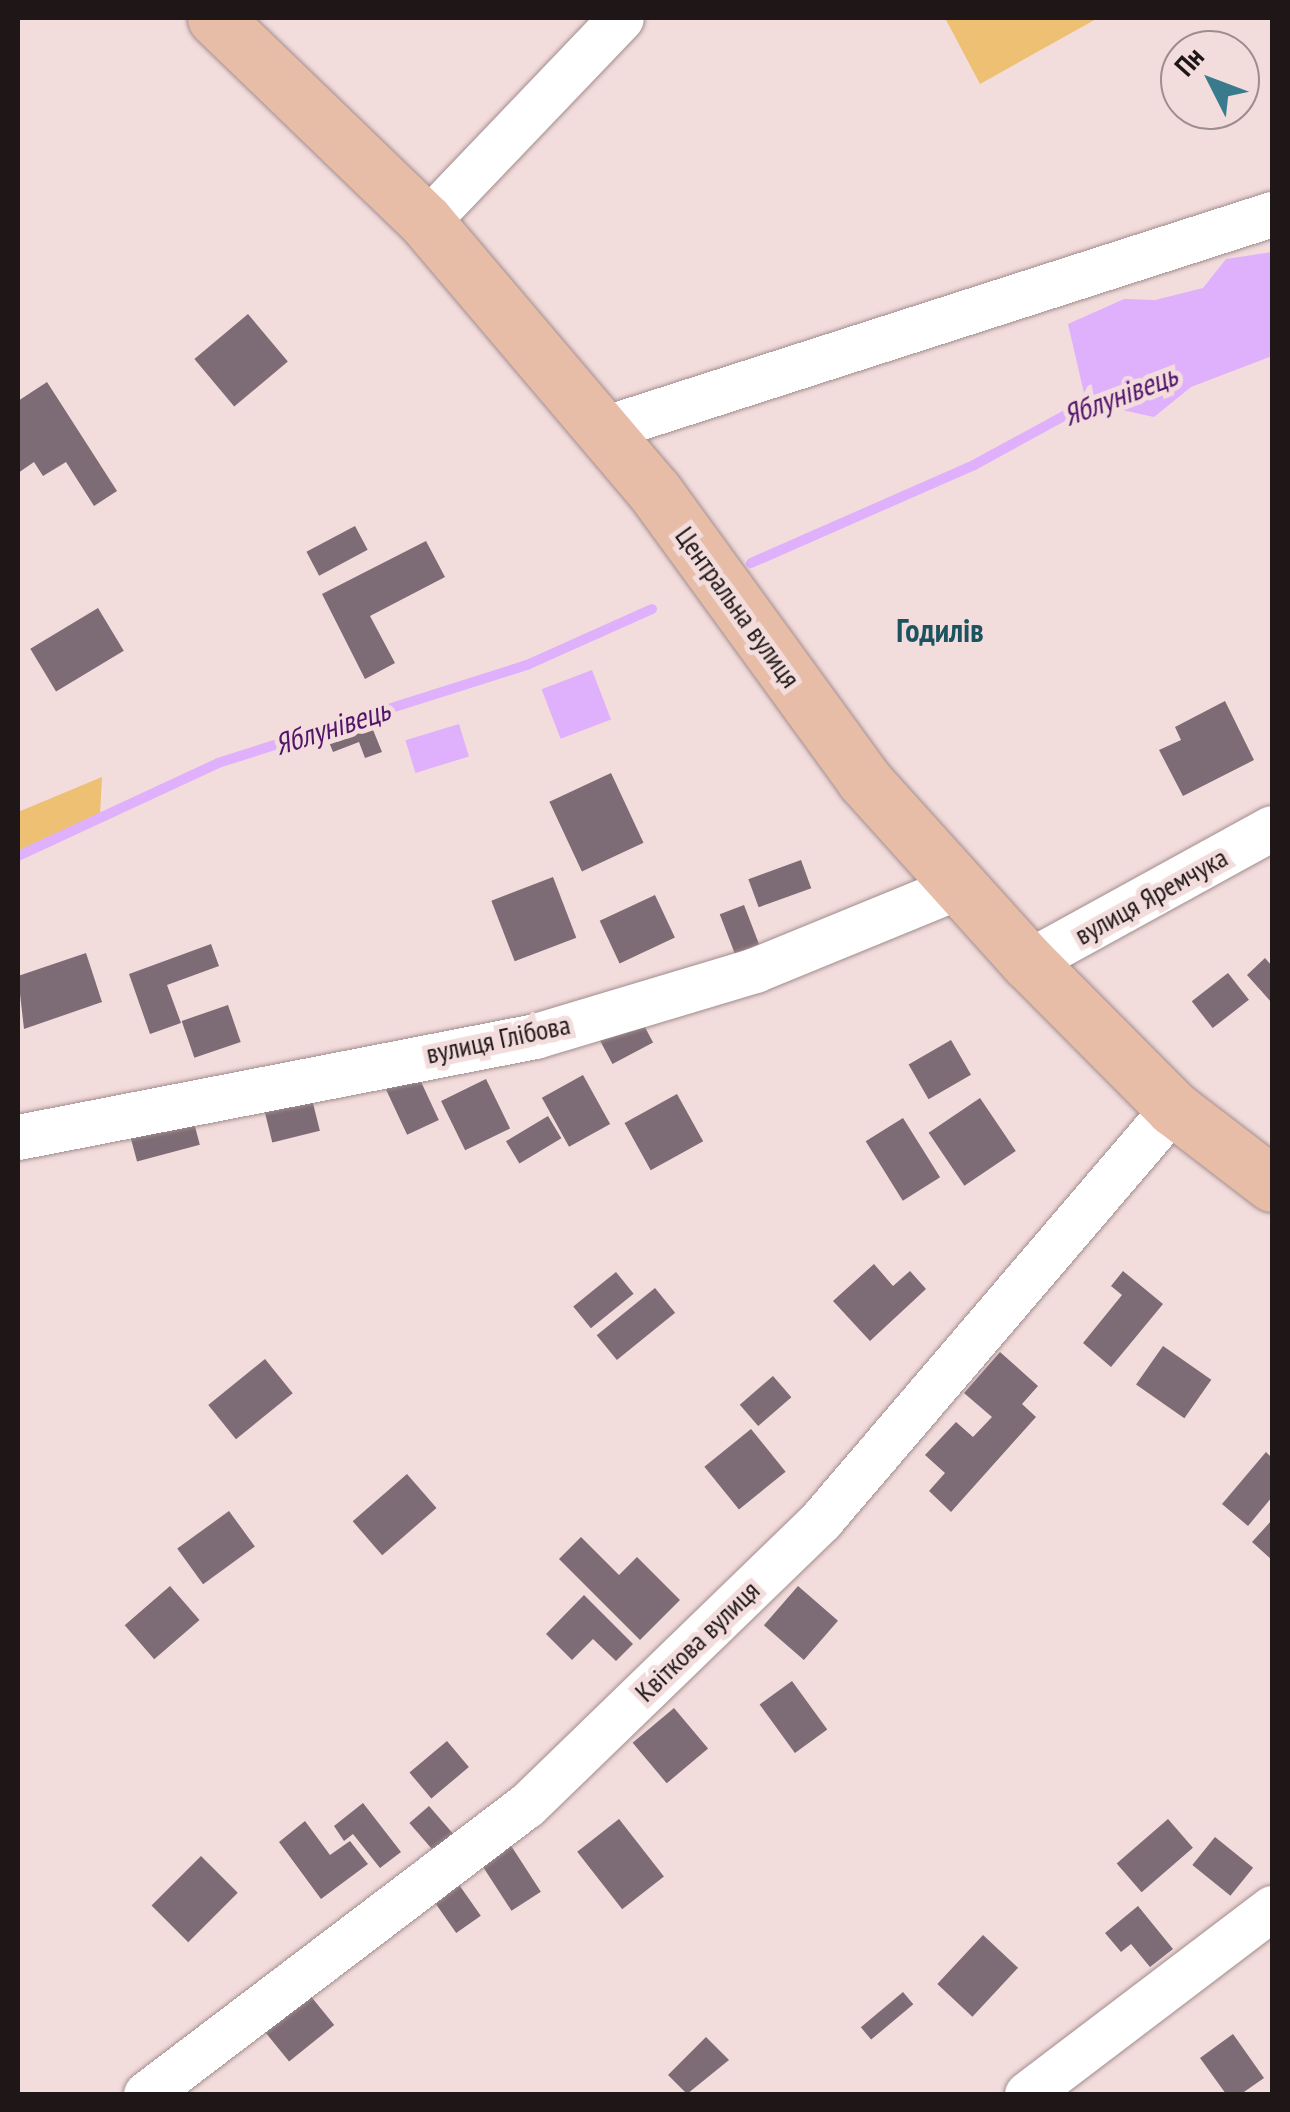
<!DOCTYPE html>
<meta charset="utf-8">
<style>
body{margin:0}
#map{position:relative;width:1290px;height:2112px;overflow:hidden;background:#f3dcdc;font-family:"PT Sans Narrow",sans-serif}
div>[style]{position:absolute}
.green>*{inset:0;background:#edc073}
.water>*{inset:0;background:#dfb0fb;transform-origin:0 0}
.stream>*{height:10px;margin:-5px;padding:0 5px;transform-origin:5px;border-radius:5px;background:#dfb0fb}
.building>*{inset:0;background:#7d6b75;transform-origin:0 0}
.roads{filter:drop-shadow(0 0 2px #a18c8d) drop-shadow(0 0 2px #a18c8d)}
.minor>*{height:45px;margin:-22.5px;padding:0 22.5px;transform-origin:22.5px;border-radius:22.5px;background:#fff}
.major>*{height:55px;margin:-27.5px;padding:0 27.5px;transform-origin:27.5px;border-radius:27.5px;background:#e7bda7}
span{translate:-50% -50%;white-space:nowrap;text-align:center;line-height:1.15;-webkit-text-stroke:10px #f3dcdc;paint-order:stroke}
.street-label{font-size:28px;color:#1f1717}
.water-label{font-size:30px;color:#51156c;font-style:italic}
.quarter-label{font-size:32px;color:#1c5360;font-weight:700}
.frame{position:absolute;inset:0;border:20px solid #1f1717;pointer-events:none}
.north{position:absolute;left:1160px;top:30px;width:100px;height:100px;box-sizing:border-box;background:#f3dcdc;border:2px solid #9e8d8d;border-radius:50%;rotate:312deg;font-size:28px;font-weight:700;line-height:40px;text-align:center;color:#1f1717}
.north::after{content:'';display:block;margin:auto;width:35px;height:45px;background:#397b8c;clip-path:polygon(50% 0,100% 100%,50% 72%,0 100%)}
</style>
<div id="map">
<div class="green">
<i style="clip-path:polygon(945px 18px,1098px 18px,980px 84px)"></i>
<i style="clip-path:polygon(102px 777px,100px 815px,18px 856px,18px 812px)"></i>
</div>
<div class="water">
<i style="clip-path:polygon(1272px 252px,1272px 356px,1191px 387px,1154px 417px,1086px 402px,1068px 324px,1124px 299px,1155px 300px,1203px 288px,1226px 259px)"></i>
<i style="left:592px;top:670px;width:53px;height:54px;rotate:69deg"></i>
<i style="left:459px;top:724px;width:34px;height:56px;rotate:73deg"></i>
</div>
<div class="stream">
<i style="left:751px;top:563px;width:244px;rotate:-23.7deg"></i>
<i style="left:974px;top:465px;width:140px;rotate:-28.6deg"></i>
<i style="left:18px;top:856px;width:221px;rotate:-24.9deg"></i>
<i style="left:218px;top:763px;width:324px;rotate:-17.6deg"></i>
<i style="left:527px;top:665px;width:137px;rotate:-24.1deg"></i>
</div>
<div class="building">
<i style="left:248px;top:314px;width:62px;height:70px;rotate:50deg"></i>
<i style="clip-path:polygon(47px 382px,117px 491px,94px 506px,66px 462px,43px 476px,34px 462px,18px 473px,18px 401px)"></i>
<i style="left:355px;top:526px;width:27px;height:55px;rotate:62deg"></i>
<i style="clip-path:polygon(426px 541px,445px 577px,370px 616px,395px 663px,365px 679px,322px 594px)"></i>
<i style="left:98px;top:608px;width:50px;height:79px;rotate:59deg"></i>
<i style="clip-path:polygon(1225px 701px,1254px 760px,1183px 796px,1159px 750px,1181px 740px,1175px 727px)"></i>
<i style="clip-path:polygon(367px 715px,382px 752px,365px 758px,359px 742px,333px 752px,325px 732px)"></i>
<i style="left:611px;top:773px;width:77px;height:68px;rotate:65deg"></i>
<i style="left:801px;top:860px;width:30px;height:56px;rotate:70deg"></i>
<i style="left:553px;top:877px;width:65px;height:66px;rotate:69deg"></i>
<i style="left:655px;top:895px;width:47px;height:61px;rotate:65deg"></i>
<i style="left:744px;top:905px;width:42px;height:26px;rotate:69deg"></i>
<i style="clip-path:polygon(211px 944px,219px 966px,167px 985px,181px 1023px,150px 1034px,129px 974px)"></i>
<i style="clip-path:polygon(86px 953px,102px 1002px,24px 1029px,18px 976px)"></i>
<i style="clip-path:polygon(1265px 958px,1272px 966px,1272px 1003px,1247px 975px)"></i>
<i style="left:1228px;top:973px;width:34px;height:46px;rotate:52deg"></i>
<i style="left:228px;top:1005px;width:39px;height:49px;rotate:71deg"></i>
<i style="left:639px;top:1016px;width:30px;height:46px;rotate:62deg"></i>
<i style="left:951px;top:1040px;width:40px;height:49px;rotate:60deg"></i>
<i style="left:416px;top:1071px;width:54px;height:35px;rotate:65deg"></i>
<i style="left:583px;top:1075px;width:56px;height:47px;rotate:61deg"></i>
<i style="left:486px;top:1079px;width:55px;height:50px;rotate:64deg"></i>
<i style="left:309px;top:1087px;width:45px;height:49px;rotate:76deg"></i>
<i style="left:677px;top:1094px;width:54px;height:60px;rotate:61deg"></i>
<i style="left:980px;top:1098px;width:64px;height:62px;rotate:56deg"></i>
<i style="left:190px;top:1108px;width:38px;height:65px;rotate:75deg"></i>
<i style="left:548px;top:1116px;width:26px;height:49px;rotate:59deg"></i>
<i style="left:903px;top:1118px;width:70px;height:44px;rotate:58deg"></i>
<i style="clip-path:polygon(874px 1264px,893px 1286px,910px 1271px,926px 1289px,870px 1341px,833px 1301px)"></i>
<i style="clip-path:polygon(1123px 1271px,1163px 1304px,1111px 1367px,1083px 1343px,1122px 1295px,1111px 1286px)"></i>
<i style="left:616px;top:1272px;width:28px;height:55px;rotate:51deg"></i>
<i style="left:655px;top:1288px;width:32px;height:75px;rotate:51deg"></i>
<i style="left:1163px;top:1346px;width:59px;height:47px;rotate:35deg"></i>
<i style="clip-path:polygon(1000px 1352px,1038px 1386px,1022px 1404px,1036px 1417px,951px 1512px,929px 1491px,945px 1473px,925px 1455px,956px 1422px,973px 1437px,992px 1417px,964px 1393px)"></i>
<i style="left:265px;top:1359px;width:44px;height:73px;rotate:51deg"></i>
<i style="left:773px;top:1376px;width:28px;height:44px;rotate:49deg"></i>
<i style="left:751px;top:1429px;width:55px;height:60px;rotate:51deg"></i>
<i style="clip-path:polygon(1266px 1452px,1272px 1458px,1272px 1497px,1248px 1526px,1222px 1504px)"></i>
<i style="left:407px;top:1474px;width:45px;height:72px;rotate:49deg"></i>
<i style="left:229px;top:1511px;width:44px;height:64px;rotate:54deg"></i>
<i style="clip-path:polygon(1272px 1520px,1272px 1560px,1252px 1542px)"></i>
<i style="clip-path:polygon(581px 1537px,619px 1575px,637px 1557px,680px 1600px,640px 1640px,559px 1559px)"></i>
<i style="left:170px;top:1586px;width:45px;height:60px;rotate:49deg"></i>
<i style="left:798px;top:1586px;width:53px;height:52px;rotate:41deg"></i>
<i style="clip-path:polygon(584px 1595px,633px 1644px,616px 1661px,593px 1639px,572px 1660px,546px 1634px)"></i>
<i style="left:792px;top:1681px;width:60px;height:40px;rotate:54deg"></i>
<i style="left:674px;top:1708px;width:53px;height:54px;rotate:50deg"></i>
<i style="left:447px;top:1741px;width:34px;height:49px;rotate:50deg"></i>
<i style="clip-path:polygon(363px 1803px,401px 1852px,380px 1868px,353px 1834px,344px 1841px,334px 1826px)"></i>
<i style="left:429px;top:1806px;width:41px;height:26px;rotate:49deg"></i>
<i style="left:619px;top:1819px;width:73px;height:53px;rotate:52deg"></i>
<i style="left:1168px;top:1819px;width:38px;height:68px;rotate:49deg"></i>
<i style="clip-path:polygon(305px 1821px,330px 1855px,350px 1841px,368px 1864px,321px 1899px,279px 1842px)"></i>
<i style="left:1215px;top:1837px;width:49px;height:36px;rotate:39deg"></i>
<i style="left:506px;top:1838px;width:64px;height:35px;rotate:57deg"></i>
<i style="left:201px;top:1856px;width:52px;height:70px;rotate:45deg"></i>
<i style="left:455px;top:1879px;width:45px;height:30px;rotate:55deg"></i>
<i style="clip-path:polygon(1138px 1906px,1173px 1949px,1150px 1967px,1131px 1944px,1121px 1952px,1105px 1933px)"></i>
<i style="left:983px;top:1935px;width:48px;height:67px;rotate:43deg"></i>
<i style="left:903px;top:1992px;width:16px;height:55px;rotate:50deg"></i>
<i style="left:309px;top:1994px;width:40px;height:58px;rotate:51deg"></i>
<i style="clip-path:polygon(1233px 2034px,1264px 2078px,1241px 2094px,1226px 2094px,1200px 2058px)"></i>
<i style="clip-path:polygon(706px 2037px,729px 2060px,687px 2094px,668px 2075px)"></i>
</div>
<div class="roads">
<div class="minor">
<i style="left:426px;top:222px;width:282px;rotate:-46.3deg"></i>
<i style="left:603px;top:429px;width:703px;rotate:-17.82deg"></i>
<i style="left:1028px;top:962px;width:278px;rotate:-28.8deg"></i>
<i style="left:18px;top:1137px;width:527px;rotate:-11.05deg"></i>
<i style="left:535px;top:1036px;width:230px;rotate:-16.7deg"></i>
<i style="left:755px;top:970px;width:224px;rotate:-22.3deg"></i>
<i style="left:146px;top:2094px;width:477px;rotate:-37.2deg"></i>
<i style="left:526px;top:1806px;width:411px;rotate:-44.1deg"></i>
<i style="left:821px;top:1520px;width:542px;rotate:-49.49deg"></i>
<i style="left:1027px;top:2094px;width:308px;rotate:-37.2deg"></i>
</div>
<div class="major">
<i style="left:215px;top:18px;width:293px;rotate:44deg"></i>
<i style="left:426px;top:222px;width:354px;rotate:49.7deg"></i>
<i style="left:655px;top:492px;width:356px;rotate:54deg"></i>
<i style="left:864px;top:780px;width:245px;rotate:48deg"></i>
<i style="left:1028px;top:962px;width:206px;rotate:45.2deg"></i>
<i style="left:1173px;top:1108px;width:125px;rotate:37.5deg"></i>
</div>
</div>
<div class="street-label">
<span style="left:738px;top:607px;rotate:54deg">Центральна вулиця</span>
<span style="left:1151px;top:896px;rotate:-29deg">вулиця Яремчука</span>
<span style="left:498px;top:1039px;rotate:-12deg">вулиця Глібова</span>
<span style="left:697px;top:1641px;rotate:-44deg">Квіткова вулиця</span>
</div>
<div class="water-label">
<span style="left:1120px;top:395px;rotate:-21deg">Яблунівець</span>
<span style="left:332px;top:727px;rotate:-18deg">Яблунівець</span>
</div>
<div class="quarter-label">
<span style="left:940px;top:630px">Годилів</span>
</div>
<div class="frame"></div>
<div class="north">Пн</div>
</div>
